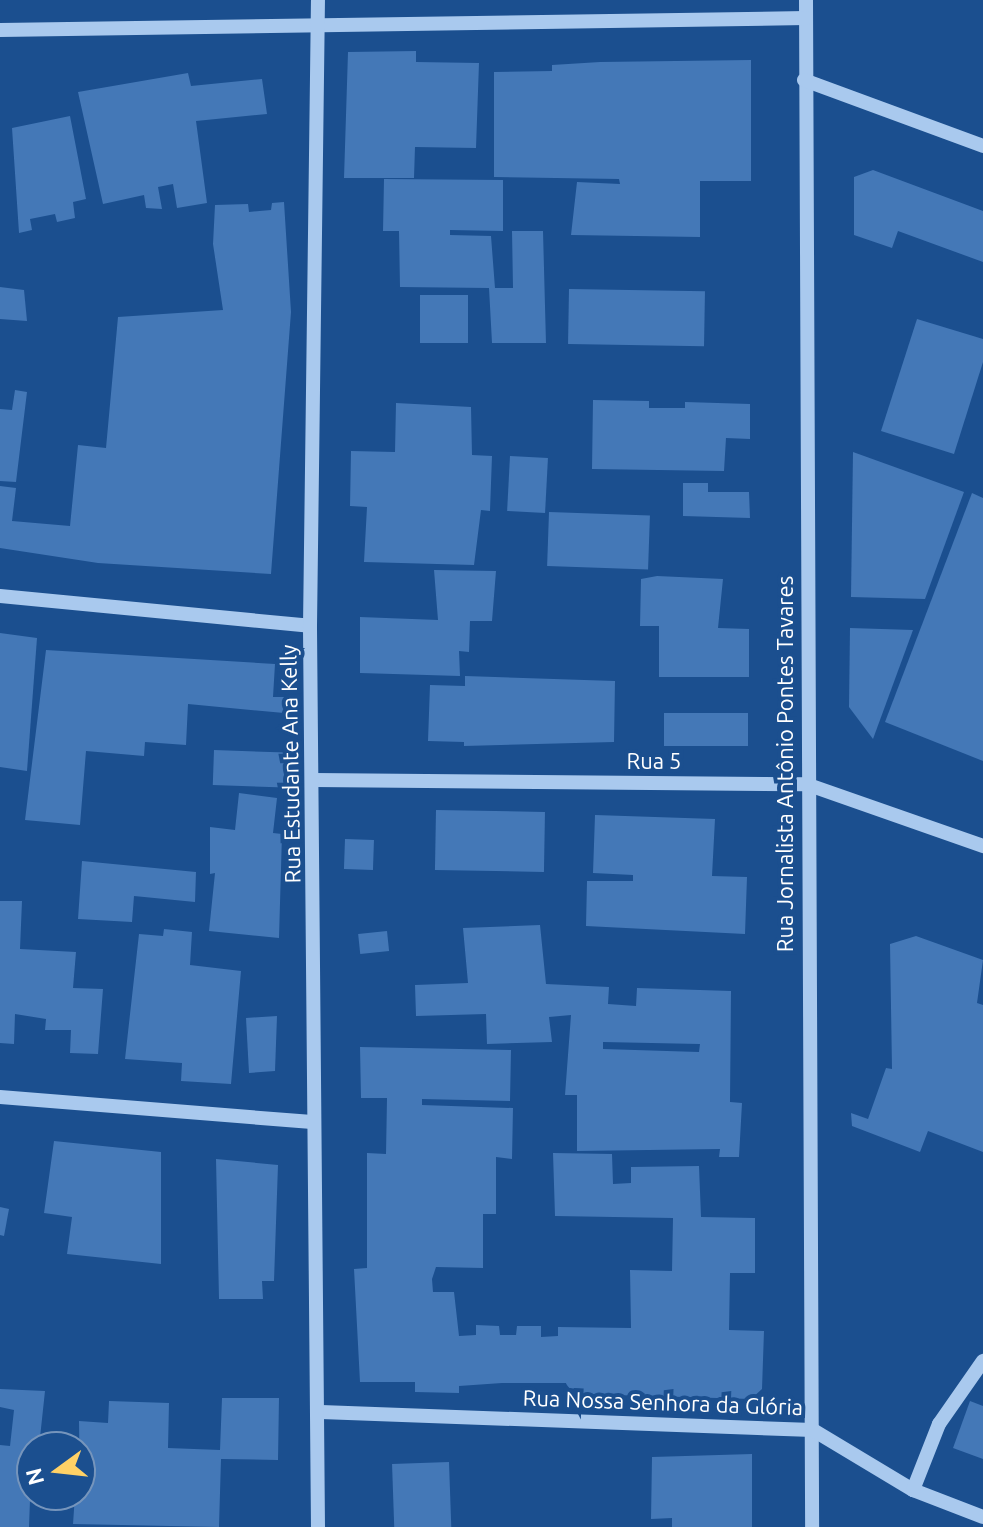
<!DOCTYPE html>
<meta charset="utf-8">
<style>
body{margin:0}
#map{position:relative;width:983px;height:1527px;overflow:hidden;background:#1b4f8f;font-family:Ubuntu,sans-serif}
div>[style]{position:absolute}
.building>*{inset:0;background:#4478b7;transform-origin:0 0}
.minor>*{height:14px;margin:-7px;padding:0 7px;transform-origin:7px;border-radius:7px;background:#a9c9ee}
span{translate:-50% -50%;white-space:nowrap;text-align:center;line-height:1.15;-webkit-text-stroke:8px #1b4f8f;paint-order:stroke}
.street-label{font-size:22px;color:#fff}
.north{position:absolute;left:16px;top:1431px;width:80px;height:80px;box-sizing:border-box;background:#1b4f8f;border:2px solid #7695bc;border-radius:50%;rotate:255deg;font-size:22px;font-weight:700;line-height:32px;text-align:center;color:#fff}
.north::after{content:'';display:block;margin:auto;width:28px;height:36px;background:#ffd166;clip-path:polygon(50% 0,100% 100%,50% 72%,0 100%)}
</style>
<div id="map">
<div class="building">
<i style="clip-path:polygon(416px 51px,416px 62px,479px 63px,476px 148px,415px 147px,414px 178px,344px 178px,348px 52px)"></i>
<i style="clip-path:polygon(751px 60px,751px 181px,700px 181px,700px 237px,571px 235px,577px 182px,620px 184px,619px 179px,494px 177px,494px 72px,552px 71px,552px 65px,600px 62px)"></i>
<i style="clip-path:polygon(188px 73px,191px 86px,262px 79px,267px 114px,196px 121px,207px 203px,177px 208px,173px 184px,158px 187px,162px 209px,146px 208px,144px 195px,103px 204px,78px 92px)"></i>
<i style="clip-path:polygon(70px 116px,86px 199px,73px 202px,75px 218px,57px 222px,55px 214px,30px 219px,32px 230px,19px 233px,12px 128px)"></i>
<i style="clip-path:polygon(873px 170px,983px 211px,983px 262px,898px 231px,892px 248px,854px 235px,854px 177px)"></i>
<i style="clip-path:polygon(384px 179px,503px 180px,503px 231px,450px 230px,450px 235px,491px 236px,495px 288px,513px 288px,512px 231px,543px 231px,546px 343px,492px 343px,489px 288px,400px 287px,399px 231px,383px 231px)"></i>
<i style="clip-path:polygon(284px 202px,291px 312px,271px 574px,98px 563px,0 548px,0 486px,16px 488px,12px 521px,70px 526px,78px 445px,106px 448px,118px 317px,223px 310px,213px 244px,215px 205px,248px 204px,249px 212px,271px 210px,272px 203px)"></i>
<i style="clip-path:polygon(0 287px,24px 290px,27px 321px,0 319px)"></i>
<i style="left:569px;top:289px;width:136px;height:55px;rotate:1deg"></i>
<i style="left:420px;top:295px;width:48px;height:48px"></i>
<i style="clip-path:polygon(917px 319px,983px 339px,983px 362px,954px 454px,881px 431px)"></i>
<i style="clip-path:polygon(15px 390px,27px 392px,16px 482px,0 481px,0 409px,12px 410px)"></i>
<i style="clip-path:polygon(593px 400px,649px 401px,649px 408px,685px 408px,685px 402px,750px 404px,750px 439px,726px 438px,724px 471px,592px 469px)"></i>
<i style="clip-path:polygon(396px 403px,471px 407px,472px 455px,492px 456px,490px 511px,481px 510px,474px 565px,364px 562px,367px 507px,350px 506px,351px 451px,395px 452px)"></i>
<i style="clip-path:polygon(853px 452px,964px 492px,925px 599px,851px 597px)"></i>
<i style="left:510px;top:456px;width:38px;height:55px;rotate:3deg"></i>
<i style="clip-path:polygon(683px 483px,708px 483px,708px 492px,749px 492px,750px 518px,683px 516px)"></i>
<i style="clip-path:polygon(972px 493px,983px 498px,983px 761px,885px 722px)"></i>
<i style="left:549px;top:512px;width:101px;height:54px;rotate:2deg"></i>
<i style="clip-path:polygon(434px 570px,496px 571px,492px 621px,470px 621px,469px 652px,459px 651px,460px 676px,360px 673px,360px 617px,438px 620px)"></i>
<i style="clip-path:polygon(657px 576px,723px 579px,718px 628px,749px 629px,749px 677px,659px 677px,659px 626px,640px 626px,641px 579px)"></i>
<i style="clip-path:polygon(850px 628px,913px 630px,873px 739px,849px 707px)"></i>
<i style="clip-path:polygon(0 633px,37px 638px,27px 771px,0 767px)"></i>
<i style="clip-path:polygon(46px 650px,275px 664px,273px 697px,284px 697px,284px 713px,188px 704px,186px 745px,145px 742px,144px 756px,86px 751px,80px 825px,25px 820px)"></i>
<i style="clip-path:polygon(465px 676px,615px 681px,614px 742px,464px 746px,464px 742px,428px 741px,430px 685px,465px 686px)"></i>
<i style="left:748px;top:713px;width:33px;height:84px;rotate:90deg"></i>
<i style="left:214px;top:750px;width:72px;height:35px;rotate:2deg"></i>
<i style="clip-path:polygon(239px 793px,277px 798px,273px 833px,282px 834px,279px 938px,209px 931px,215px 873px,210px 874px,210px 827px,235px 830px)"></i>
<i style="left:436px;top:810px;width:109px;height:60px;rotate:1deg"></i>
<i style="clip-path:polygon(595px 815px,715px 819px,712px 876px,747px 877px,745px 934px,586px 926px,587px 881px,633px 881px,633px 875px,593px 873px)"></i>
<i style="left:345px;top:839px;width:29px;height:30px;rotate:2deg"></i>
<i style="clip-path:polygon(82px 861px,196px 872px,195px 902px,134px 896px,132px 922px,78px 919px)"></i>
<i style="clip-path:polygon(0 901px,22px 901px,20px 949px,76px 952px,73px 988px,103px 989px,98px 1054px,70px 1053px,71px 1030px,45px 1030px,46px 1019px,15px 1014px,14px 1044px,0 1043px)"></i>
<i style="clip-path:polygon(evenodd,540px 925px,546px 984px,609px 987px,608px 1004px,636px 1006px,637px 988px,731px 991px,730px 1102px,742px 1103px,739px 1157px,719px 1157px,720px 1149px,577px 1151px,577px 1095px,565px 1095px,571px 1015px,549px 1017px,552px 1042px,487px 1044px,486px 1014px,416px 1016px,415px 985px,468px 983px,463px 928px,540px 925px,603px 1042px,700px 1044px,699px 1052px,603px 1049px,603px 1042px)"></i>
<i style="clip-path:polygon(164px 929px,192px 932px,190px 965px,241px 971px,231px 1084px,181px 1081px,182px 1063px,125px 1059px,139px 934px,163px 936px)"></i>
<i style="left:387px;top:931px;width:20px;height:29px;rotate:84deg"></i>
<i style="clip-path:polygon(916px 936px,983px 960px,977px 1003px,983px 1005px,983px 1152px,928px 1131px,920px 1152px,852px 1126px,851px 1113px,868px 1119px,886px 1068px,892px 1069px,890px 944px)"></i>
<i style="clip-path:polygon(277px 1016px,275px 1071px,249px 1073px,246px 1018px)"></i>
<i style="clip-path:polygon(360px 1047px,511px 1050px,510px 1101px,422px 1099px,422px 1105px,513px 1108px,512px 1159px,496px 1157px,496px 1214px,483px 1214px,483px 1268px,436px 1267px,432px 1279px,433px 1292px,454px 1292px,459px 1336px,476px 1335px,476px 1325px,499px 1326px,500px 1335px,516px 1335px,517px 1326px,541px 1326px,541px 1337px,558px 1336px,558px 1327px,631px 1328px,630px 1270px,672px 1271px,673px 1218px,555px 1216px,553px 1153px,612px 1154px,613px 1184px,631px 1183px,631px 1167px,699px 1166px,701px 1217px,755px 1218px,755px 1273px,730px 1273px,729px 1330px,764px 1331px,762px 1389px,751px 1399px,581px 1394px,581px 1389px,567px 1388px,566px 1383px,502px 1383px,459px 1386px,459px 1393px,415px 1392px,415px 1382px,360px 1382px,354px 1269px,367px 1268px,367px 1153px,386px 1154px,387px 1098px,361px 1098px)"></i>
<i style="clip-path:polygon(54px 1141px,161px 1152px,161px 1264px,67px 1254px,72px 1217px,44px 1213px)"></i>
<i style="clip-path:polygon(216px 1159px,278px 1165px,274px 1281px,262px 1281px,263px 1299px,219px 1299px)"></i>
<i style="clip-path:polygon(0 1207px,9px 1209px,4px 1236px,0 1235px)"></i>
<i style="clip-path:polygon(0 1389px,45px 1391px,39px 1447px,32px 1447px,29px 1527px,0 1527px,0 1445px,10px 1446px,14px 1410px,0 1407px)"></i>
<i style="clip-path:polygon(222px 1398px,279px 1398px,278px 1460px,221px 1459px,219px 1527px,73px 1524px,75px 1495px,80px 1495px,79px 1421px,108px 1423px,109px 1401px,169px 1403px,168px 1448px,220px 1450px)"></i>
<i style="clip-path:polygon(970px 1401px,983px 1406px,983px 1459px,953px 1448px)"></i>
<i style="clip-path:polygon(752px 1454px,752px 1527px,672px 1527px,672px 1518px,651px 1519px,652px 1457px)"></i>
<i style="left:449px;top:1462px;width:65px;height:57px;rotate:88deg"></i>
</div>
<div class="minor">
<i style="left:806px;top:0;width:1527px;rotate:89.77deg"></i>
<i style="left:0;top:30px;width:806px;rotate:-0.85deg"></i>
<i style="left:804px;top:80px;width:191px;rotate:20.2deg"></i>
<i style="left:0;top:596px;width:311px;rotate:5.5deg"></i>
<i style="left:314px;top:780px;width:492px;rotate:0.5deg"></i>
<i style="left:806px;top:784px;width:188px;rotate:19.3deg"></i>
<i style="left:0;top:1097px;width:313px;rotate:4.6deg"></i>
<i style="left:321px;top:1412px;width:492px;rotate:2.1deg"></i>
<i style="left:813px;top:1430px;width:117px;rotate:31deg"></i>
<i style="left:913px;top:1490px;width:75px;rotate:21.1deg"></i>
<i style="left:913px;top:1490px;width:71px;rotate:-68.5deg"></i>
<i style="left:939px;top:1424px;width:77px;rotate:-55.1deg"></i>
<i style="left:318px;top:1527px;width:901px;rotate:-90.51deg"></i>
<i style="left:310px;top:626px;width:626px;rotate:-89.27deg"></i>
</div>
<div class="street-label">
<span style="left:654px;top:761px">Rua 5</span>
<span style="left:290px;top:764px;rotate:-91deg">Rua Estudante Ana Kelly</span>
<span style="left:785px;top:764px;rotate:-90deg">Rua Jornalista Antônio Pontes Tavares</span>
<span style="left:663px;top:1402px;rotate:2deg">Rua Nossa Senhora da Glória</span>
</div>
<div class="north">N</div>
</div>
